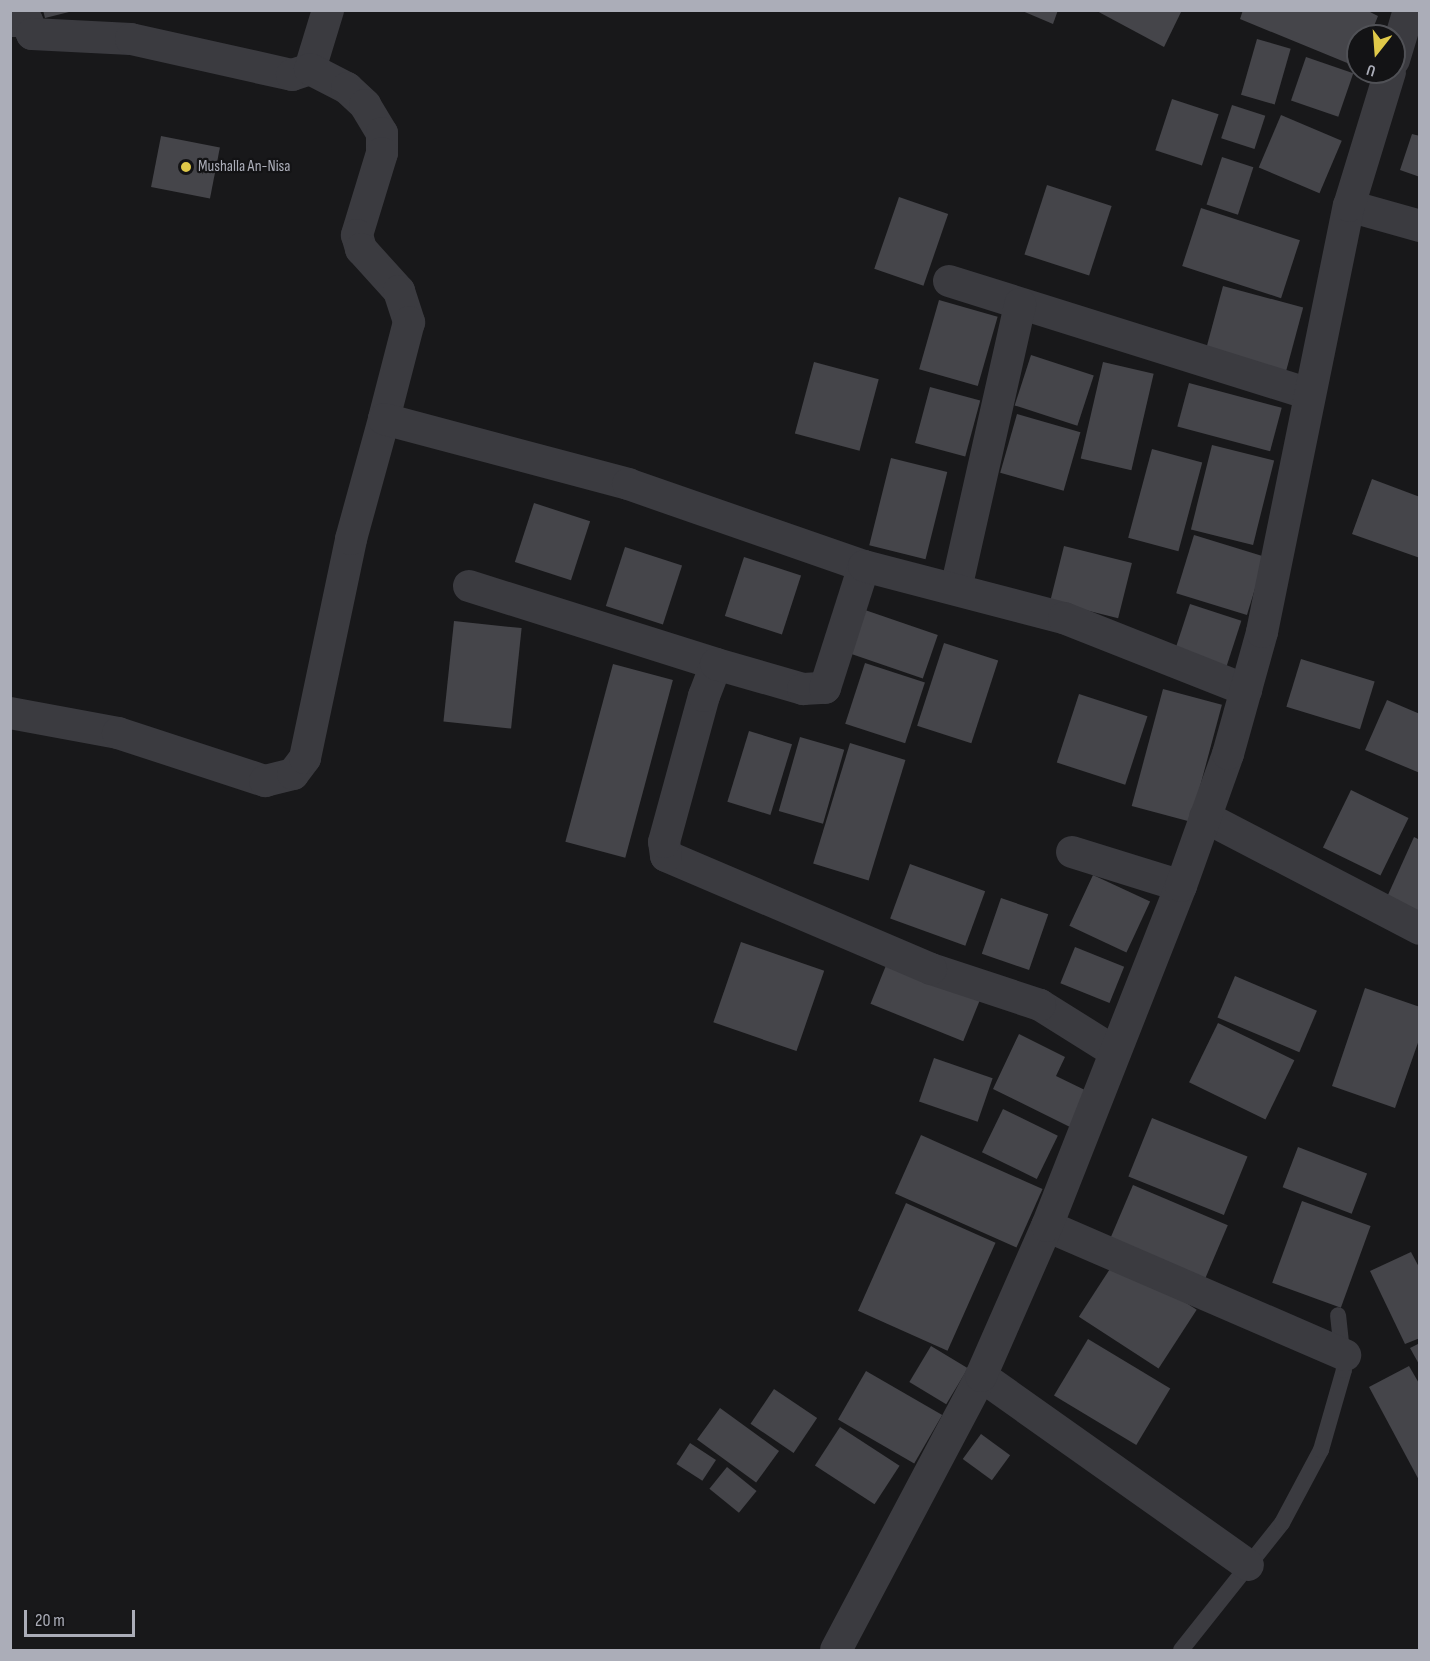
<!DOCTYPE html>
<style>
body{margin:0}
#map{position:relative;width:1430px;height:1661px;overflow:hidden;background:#18181a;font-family:"Sofia Sans Condensed",sans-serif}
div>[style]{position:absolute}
.building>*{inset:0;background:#45454a;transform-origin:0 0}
.service>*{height:16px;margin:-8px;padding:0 8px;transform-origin:8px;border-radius:8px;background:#3b3b40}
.minor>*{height:32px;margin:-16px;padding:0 16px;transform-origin:16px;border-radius:16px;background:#3b3b40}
.dots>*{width:16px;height:16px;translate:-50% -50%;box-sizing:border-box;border:3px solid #131315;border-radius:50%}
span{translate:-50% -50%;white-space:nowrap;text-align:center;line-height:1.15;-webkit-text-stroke:4.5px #131315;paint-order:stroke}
.poi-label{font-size:16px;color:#abadb8}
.left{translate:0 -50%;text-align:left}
.frame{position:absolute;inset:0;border:12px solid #abadb8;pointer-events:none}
.north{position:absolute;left:1346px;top:24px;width:60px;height:60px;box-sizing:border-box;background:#131315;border:2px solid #505156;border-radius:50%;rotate:197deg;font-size:16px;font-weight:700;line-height:24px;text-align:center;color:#abadb8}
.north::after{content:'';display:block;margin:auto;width:21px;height:27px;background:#e0c949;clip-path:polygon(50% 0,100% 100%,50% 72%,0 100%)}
.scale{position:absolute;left:24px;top:1610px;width:111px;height:27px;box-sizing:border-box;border:3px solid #abadb8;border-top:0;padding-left:8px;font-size:18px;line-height:21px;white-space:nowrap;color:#abadb8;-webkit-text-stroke:4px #131315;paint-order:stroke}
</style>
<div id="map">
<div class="building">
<i style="clip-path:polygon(43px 10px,73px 10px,73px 11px,45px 18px)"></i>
<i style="clip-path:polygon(1020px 10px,1058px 10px,1053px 24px)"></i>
<i style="clip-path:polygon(1095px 10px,1182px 10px,1164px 47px)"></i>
<i style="clip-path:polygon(1243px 10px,1366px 10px,1378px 16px,1370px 36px,1358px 36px,1357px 67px,1240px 19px)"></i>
<i style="left:1257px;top:39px;width:35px;height:58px;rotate:16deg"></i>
<i style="left:1306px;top:57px;width:50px;height:46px;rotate:19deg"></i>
<i style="left:1172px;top:99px;width:49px;height:54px;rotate:18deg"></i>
<i style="left:1232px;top:105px;width:35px;height:35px;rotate:18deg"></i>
<i style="left:1281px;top:115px;width:66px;height:57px;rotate:23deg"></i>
<i style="clip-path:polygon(1412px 134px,1420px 136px,1420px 177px,1400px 170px)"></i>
<i style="left:161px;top:136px;width:60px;height:52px;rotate:11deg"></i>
<i style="left:1222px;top:157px;width:33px;height:50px;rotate:18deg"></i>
<i style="left:1047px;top:185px;width:68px;height:73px;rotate:18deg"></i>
<i style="left:899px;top:197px;width:52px;height:76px;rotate:19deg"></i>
<i style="left:1201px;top:208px;width:104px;height:61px;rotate:18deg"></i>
<i style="left:1223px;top:286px;width:83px;height:70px;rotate:15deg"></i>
<i style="left:939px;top:300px;width:61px;height:72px;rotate:16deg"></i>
<i style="left:1031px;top:355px;width:66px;height:53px;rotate:18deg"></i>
<i style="left:814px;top:362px;width:67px;height:74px;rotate:15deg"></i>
<i style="left:1103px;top:362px;width:52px;height:99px;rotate:13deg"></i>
<i style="left:1189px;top:383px;width:96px;height:45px;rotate:15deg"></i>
<i style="left:930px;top:387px;width:52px;height:58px;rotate:15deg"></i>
<i style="left:1017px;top:414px;width:66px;height:61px;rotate:16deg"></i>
<i style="left:1212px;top:445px;width:64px;height:87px;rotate:14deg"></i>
<i style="left:1152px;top:449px;width:52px;height:92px;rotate:15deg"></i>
<i style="left:891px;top:458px;width:58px;height:90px;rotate:14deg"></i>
<i style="clip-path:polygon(1372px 479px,1420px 497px,1420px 558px,1352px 534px)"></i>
<i style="left:534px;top:503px;width:59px;height:62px;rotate:18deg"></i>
<i style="left:1194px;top:535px;width:74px;height:61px;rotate:17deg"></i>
<i style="left:1064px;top:546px;width:70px;height:57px;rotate:14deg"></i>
<i style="left:625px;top:547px;width:60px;height:62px;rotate:18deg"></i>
<i style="left:744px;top:557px;width:60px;height:62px;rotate:18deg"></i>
<i style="left:1190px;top:604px;width:54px;height:57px;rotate:18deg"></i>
<i style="left:865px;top:610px;width:77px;height:46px;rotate:19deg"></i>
<i style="left:454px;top:621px;width:68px;height:101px;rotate:6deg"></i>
<i style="left:944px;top:643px;width:57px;height:87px;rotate:18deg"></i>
<i style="left:1301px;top:659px;width:77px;height:50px;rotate:17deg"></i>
<i style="left:865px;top:663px;width:63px;height:64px;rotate:18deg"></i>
<i style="left:613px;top:664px;width:62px;height:184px;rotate:15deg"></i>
<i style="left:1163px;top:689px;width:61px;height:121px;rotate:15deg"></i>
<i style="left:1079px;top:694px;width:72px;height:72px;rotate:18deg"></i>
<i style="clip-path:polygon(1387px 700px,1420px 714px,1420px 773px,1365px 750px)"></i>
<i style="left:749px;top:731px;width:45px;height:74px;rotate:17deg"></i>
<i style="left:800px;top:737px;width:46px;height:77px;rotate:16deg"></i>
<i style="left:850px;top:743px;width:58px;height:126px;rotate:17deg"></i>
<i style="left:1351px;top:790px;width:64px;height:64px;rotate:26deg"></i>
<i style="clip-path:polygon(1414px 837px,1420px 840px,1420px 912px,1387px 897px)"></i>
<i style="left:910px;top:864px;width:80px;height:58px;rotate:20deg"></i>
<i style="left:1093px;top:875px;width:63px;height:56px;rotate:25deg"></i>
<i style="left:1001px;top:898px;width:50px;height:59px;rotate:19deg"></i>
<i style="left:741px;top:942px;width:88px;height:85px;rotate:19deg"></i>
<i style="left:1075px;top:947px;width:53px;height:39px;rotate:22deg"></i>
<i style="left:887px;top:963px;width:100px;height:44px;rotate:22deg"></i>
<i style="left:1235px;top:976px;width:89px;height:45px;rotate:23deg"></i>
<i style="clip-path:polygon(1365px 988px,1420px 1007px,1420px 1037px,1395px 1108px,1332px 1086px)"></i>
<i style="left:1218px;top:1023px;width:85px;height:66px;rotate:26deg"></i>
<i style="clip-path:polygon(1019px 1034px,1065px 1057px,1056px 1076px,1089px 1092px,1072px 1128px,993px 1089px)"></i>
<i style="left:934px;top:1058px;width:62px;height:46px;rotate:19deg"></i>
<i style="left:1003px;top:1109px;width:61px;height:48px;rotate:26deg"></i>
<i style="left:1152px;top:1118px;width:103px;height:63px;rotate:22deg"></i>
<i style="left:921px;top:1135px;width:133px;height:64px;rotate:24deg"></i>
<i style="left:1298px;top:1147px;width:74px;height:43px;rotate:21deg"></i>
<i style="left:1133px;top:1185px;width:103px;height:66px;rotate:23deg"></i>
<i style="left:1302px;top:1201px;width:73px;height:87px;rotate:20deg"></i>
<i style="left:906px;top:1203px;width:98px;height:118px;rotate:24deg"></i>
<i style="clip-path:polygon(1411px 1252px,1420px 1269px,1420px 1338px,1405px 1344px,1370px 1271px)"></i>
<i style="left:1117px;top:1258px;width:95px;height:70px;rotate:33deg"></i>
<i style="left:1088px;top:1339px;width:96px;height:66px;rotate:31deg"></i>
<i style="clip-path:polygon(1420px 1343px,1420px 1366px,1410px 1348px)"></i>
<i style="left:931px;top:1346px;width:43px;height:42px;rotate:31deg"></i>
<i style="clip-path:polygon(1409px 1366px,1420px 1385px,1420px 1482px,1369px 1387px)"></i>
<i style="left:866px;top:1371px;width:88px;height:56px;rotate:30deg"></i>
<i style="left:774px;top:1389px;width:52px;height:42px;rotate:34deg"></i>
<i style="left:720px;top:1408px;width:73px;height:39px;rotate:36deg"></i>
<i style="left:840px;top:1427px;width:71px;height:46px;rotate:33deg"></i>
<i style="left:981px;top:1434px;width:36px;height:31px;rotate:36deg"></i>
<i style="left:690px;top:1443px;width:31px;height:25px;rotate:33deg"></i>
<i style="left:727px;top:1467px;width:38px;height:28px;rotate:39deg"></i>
</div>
<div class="service">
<i style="left:1181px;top:1650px;width:162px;rotate:-51.5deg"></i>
<i style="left:1282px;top:1523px;width:83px;rotate:-61.9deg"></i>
<i style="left:1321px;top:1450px;width:83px;rotate:-74deg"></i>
<i style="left:1344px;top:1370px;width:55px;rotate:-96.2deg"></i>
</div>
<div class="minor">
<i style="left:10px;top:21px;width:17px"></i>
<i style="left:27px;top:21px;width:14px;rotate:69deg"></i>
<i style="left:32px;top:34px;width:99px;rotate:2.9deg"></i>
<i style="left:131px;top:39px;width:165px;rotate:12.6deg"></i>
<i style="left:292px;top:75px;width:19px;rotate:-18deg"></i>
<i style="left:310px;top:69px;width:62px;rotate:-73deg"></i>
<i style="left:1394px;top:60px;width:52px;rotate:-73.3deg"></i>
<i style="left:310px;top:69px;width:42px;rotate:27.2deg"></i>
<i style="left:347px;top:88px;width:25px;rotate:43deg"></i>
<i style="left:365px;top:105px;width:33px;rotate:59deg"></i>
<i style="left:382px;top:133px;width:20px;rotate:90deg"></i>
<i style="left:382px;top:153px;width:86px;rotate:107deg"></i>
<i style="left:357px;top:235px;width:15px;rotate:74deg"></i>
<i style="left:361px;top:249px;width:57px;rotate:47.9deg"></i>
<i style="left:399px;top:291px;width:33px;rotate:72deg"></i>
<i style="left:409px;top:322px;width:100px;rotate:104.5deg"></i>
<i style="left:1349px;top:206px;width:74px;rotate:15.7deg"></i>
<i style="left:949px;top:281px;width:377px;rotate:17.4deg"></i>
<i style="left:469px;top:586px;width:259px;rotate:17.5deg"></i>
<i style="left:956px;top:589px;width:292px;rotate:-77.3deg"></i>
<i style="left:10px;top:713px;width:110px;rotate:10.5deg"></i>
<i style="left:118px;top:733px;width:155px;rotate:18.1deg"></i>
<i style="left:265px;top:781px;width:29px;rotate:-14deg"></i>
<i style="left:293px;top:774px;width:20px;rotate:-53deg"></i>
<i style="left:305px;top:758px;width:224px;rotate:-78.1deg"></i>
<i style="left:351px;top:539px;width:124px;rotate:-74.6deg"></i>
<i style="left:384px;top:419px;width:253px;rotate:14.9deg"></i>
<i style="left:628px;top:484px;width:250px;rotate:19.2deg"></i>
<i style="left:1205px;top:817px;width:242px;rotate:27.5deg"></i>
<i style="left:1072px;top:852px;width:114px;rotate:17.3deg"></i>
<i style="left:1115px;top:1052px;width:89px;rotate:-147.9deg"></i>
<i style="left:1040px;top:1005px;width:115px;rotate:-161.7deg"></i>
<i style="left:931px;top:969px;width:288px;rotate:-156.9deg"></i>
<i style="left:666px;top:856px;width:14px;rotate:-98deg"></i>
<i style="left:664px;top:842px;width:151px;rotate:-74.7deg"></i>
<i style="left:704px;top:696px;width:34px;rotate:-69deg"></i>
<i style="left:716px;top:664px;width:91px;rotate:16deg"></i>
<i style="left:803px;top:689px;width:22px;rotate:-3deg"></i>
<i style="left:825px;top:688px;width:128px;rotate:-72.3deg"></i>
<i style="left:864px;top:566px;width:207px;rotate:14.6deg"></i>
<i style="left:1064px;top:618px;width:196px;rotate:21.6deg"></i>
<i style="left:1047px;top:1226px;width:325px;rotate:23.4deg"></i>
<i style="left:981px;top:1376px;width:327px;rotate:35.3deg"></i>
<i style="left:836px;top:1650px;width:310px;rotate:-62.1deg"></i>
<i style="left:981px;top:1376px;width:164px;rotate:-66.3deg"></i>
<i style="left:1047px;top:1226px;width:365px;rotate:-68.5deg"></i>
<i style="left:1181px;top:886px;width:140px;rotate:-70.4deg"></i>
<i style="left:1228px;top:754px;width:127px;rotate:-74.4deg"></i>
<i style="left:1262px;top:632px;width:435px;rotate:-78.5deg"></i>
<i style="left:1349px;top:206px;width:140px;rotate:-73deg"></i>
</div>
<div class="dots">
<i style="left:186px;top:167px;background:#e0c949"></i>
</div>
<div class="poi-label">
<span class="left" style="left:198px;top:167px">Mushalla An-Nisa</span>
</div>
<div class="frame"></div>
<div class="north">U</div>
<div class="scale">20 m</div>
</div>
